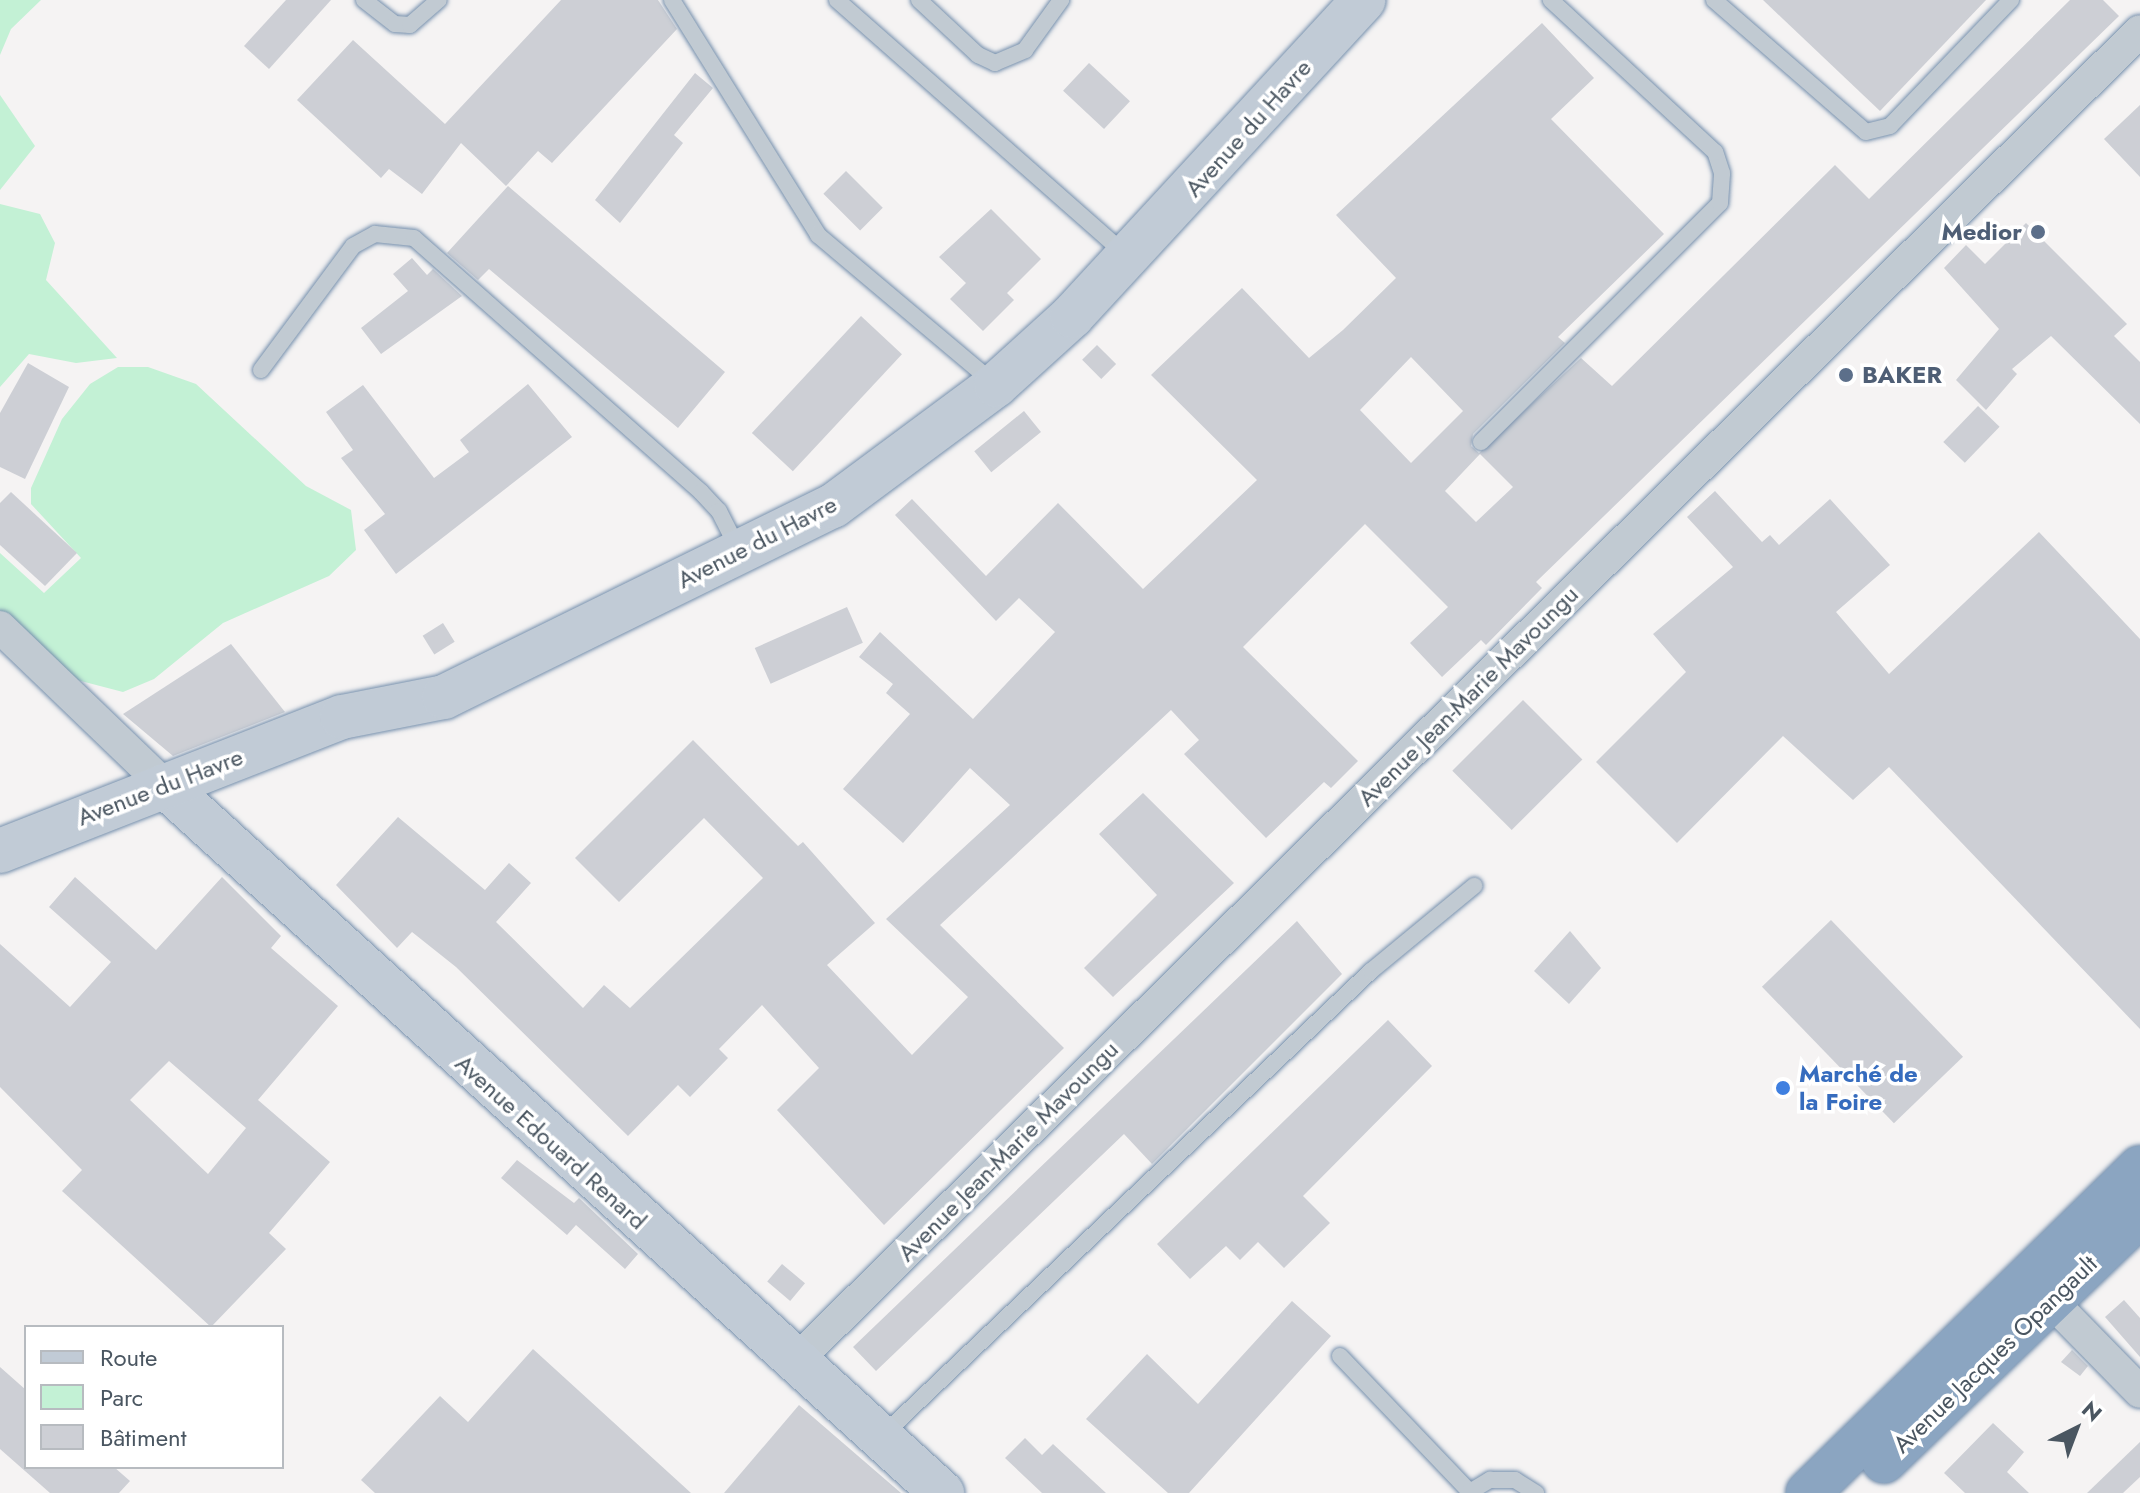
<!DOCTYPE html>
<meta charset="utf-8">
<style>
body{margin:0}
#map{position:relative;width:2140px;height:1493px;overflow:hidden;background:#f5f3f3;font-family:Jost,sans-serif}
div>[style]{position:absolute}
.green>*{inset:0;background:#c3f1d5}
.building>*{inset:0;background:#cdcfd5;transform-origin:0 0}
.roads{filter:drop-shadow(0 0 2px #7690ad) drop-shadow(0 0 2px #7690ad)}
.lane>*{height:16px;margin:-8px;padding:0 8px;transform-origin:8px;border-radius:8px;background:#c1cad2}
.street>*{height:32px;margin:-16px;padding:0 16px;transform-origin:16px;border-radius:16px;background:#c1cad2}
.secondary>*{height:44px;margin:-22px;padding:0 22px;transform-origin:22px;border-radius:22px;background:#c1cbd6}
.highway>*{height:44px;margin:-22px;padding:0 22px;transform-origin:22px;border-radius:22px;background:#8ba5c1}
.dots>*{width:22px;height:22px;translate:-50% -50%;box-sizing:border-box;border:4px solid #fff;border-radius:50%}
span{translate:-50% -50%;white-space:nowrap;text-align:center;line-height:1.15;-webkit-text-stroke:7px #fff;paint-order:stroke}
.street-label{font-size:24px;color:#4a5661}
.service-label{font-size:24px;color:#4e5e75;font-weight:700}
.right{translate:-100% -50%;text-align:right}
.left{translate:0 -50%;text-align:left}
.shop-label{font-size:24px;color:#366cbe;font-weight:700}
.legend{position:absolute;left:24px;top:1325px;width:260px;height:144px;box-sizing:border-box;background:#fff;border:2px solid #b7bbc0;margin:0;padding:10px 14px;list-style:none;font-size:24px;color:#4a5661}
.legend li{display:flex;align-items:center;gap:16px;height:40px}
.legend b{width:40px;border:2px solid #b7bbc0}
.north{position:absolute;left:2036px;top:1389px;width:80px;height:80px;-webkit-text-stroke:6px #fff;paint-order:stroke;rotate:42deg;font-size:22px;font-weight:700;line-height:32px;text-align:center;color:#4a5661}
.north::after{content:'';display:block;margin:auto;width:28px;height:36px;background:#4a5661;clip-path:polygon(50% 0,100% 100%,50% 72%,0 100%)}
</style>
<div id="map">
<div class="green">
<i style="clip-path:polygon(0 0,41px 0,11px 29px,0 55px)"></i>
<i style="clip-path:polygon(0 95px,35px 146px,0 190px)"></i>
<i style="clip-path:polygon(0 204px,40px 214px,55px 243px,46px 280px,117px 358px,76px 363px,29px 354px,0 387px)"></i>
<i style="clip-path:polygon(118px 367px,148px 367px,196px 384px,306px 486px,351px 510px,356px 550px,329px 576px,223px 623px,154px 679px,123px 692px,77px 680px,0 611px,0 553px,44px 593px,81px 558px,31px 504px,31px 488px,62px 419px,90px 384px)"></i>
</div>
<div class="building">
<i style="clip-path:polygon(286px 0,331px 0,269px 69px,244px 46px)"></i>
<i style="clip-path:polygon(561px 0,658px 0,677px 29px,552px 163px,538px 151px,506px 186px,461px 143px,422px 194px,389px 169px,381px 178px,297px 100px,353px 40px,445px 124px)"></i>
<i style="clip-path:polygon(1763px 0,1986px 0,1880px 111px)"></i>
<i style="clip-path:polygon(evenodd,2070px 0,2103px 0,2119px 16px,1536px 582px,1542px 588px,1486px 645px,1481px 640px,1442px 677px,1410px 643px,1448px 607px,1365px 524px,1243px 647px,1358px 761px,1331px 788px,1324px 782px,1266px 838px,1184px 754px,1199px 740px,1171px 710px,940px 925px,1064px 1048px,884px 1225px,777px 1110px,819px 1068px,762px 1005px,719px 1049px,728px 1058px,690px 1097px,678px 1085px,628px 1136px,456px 967px,412px 932px,397px 948px,336px 885px,398px 817px,485px 890px,509px 863px,531px 883px,496px 922px,583px 1008px,604px 985px,630px 1008px,763px 878px,704px 818px,619px 902px,575px 858px,693px 740px,798px 846px,803px 842px,875px 923px,827px 965px,912px 1055px,968px 997px,886px 919px,1010px 805px,970px 768px,903px 843px,843px 789px,910px 714px,886px 693px,893px 684px,859px 657px,880px 632px,973px 719px,1055px 632px,1019px 598px,996px 621px,895px 515px,912px 499px,986px 576px,1058px 503px,1143px 589px,1257px 480px,1151px 375px,1242px 288px,1309px 358px,1343px 330px,1396px 278px,1336px 215px,1542px 23px,1594px 78px,1551px 119px,1664px 234px,1558px 337px,1565px 343px,1473px 434px,1471px 446px,1479px 453px,1581px 358px,1612px 386px,1835px 165px,1869px 199px,2070px 0,1411px 357px,1463px 411px,1411px 463px,1360px 410px,1411px 357px,2070px 0,1480px 454px,1513px 487px,1476px 522px,1445px 491px,1480px 454px)"></i>
<i style="left:1089px;top:63px;width:56px;height:38px;rotate:43deg"></i>
<i style="clip-path:polygon(695px 73px,713px 88px,674px 135px,683px 143px,620px 223px,595px 200px)"></i>
<i style="clip-path:polygon(2140px 105px,2140px 177px,2104px 139px)"></i>
<i style="left:846px;top:171px;width:52px;height:32px;rotate:45deg"></i>
<i style="clip-path:polygon(508px 186px,725px 372px,678px 428px,489px 269px,478px 280px,447px 253px)"></i>
<i style="clip-path:polygon(991px 209px,1041px 259px,1007px 293px,1014px 300px,983px 331px,950px 299px,966px 283px,939px 257px)"></i>
<i style="clip-path:polygon(2026px 223px,2127px 324px,2114px 336px,2140px 362px,2140px 424px,2051px 336px,2012px 369px,2017px 374px,1986px 410px,1956px 380px,1999px 329px,1944px 268px,1966px 245px,1985px 264px)"></i>
<i style="clip-path:polygon(412px 258px,427px 275px,433px 269px,462px 296px,381px 354px,361px 328px,408px 291px,393px 274px)"></i>
<i style="left:861px;top:316px;width:56px;height:160px;rotate:43deg"></i>
<i style="left:1097px;top:345px;width:27px;height:21px;rotate:45deg"></i>
<i style="clip-path:polygon(28px 363px,69px 387px,25px 479px,0 467px,0 413px)"></i>
<i style="clip-path:polygon(528px 384px,572px 437px,396px 574px,364px 530px,385px 514px,341px 458px,353px 450px,326px 412px,363px 385px,434px 478px,469px 452px,460px 440px)"></i>
<i style="left:1978px;top:406px;width:30px;height:50px;rotate:44deg"></i>
<i style="left:1024px;top:411px;width:27px;height:64px;rotate:51deg"></i>
<i style="clip-path:polygon(1715px 491px,1762px 542px,1770px 535px,1779px 545px,1830px 499px,1890px 565px,1836px 612px,1889px 674px,2039px 532px,2140px 639px,2140px 1029px,1889px 767px,1853px 800px,1783px 736px,1677px 843px,1596px 762px,1686px 672px,1653px 634px,1733px 567px,1687px 517px)"></i>
<i style="clip-path:polygon(11px 492px,77px 553px,45px 586px,0 545px,0 503px)"></i>
<i style="left:847px;top:607px;width:39px;height:101px;rotate:66deg"></i>
<i style="left:443px;top:623px;width:22px;height:24px;rotate:58deg"></i>
<i style="clip-path:polygon(231px 644px,285px 712px,173px 756px,123px 714px)"></i>
<i style="left:1523px;top:700px;width:84px;height:100px;rotate:45deg"></i>
<i style="clip-path:polygon(1143px 793px,1234px 883px,1113px 997px,1084px 968px,1157px 895px,1099px 834px)"></i>
<i style="clip-path:polygon(evenodd,75px 877px,156px 950px,222px 877px,281px 936px,271px 948px,338px 1006px,258px 1100px,330px 1162px,269px 1233px,286px 1249px,211px 1327px,62px 1191px,82px 1170px,0 1087px,0 944px,70px 1007px,111px 962px,49px 907px,75px 877px,169px 1061px,246px 1128px,208px 1174px,130px 1100px,169px 1061px)"></i>
<i style="left:1831px;top:920px;width:190px;height:96px;rotate:46deg"></i>
<i style="clip-path:polygon(1297px 921px,1342px 974px,1152px 1164px,1124px 1134px,876px 1371px,853px 1347px)"></i>
<i style="clip-path:polygon(1570px 931px,1601px 968px,1569px 1004px,1534px 971px)"></i>
<i style="clip-path:polygon(1388px 1020px,1432px 1066px,1303px 1196px,1330px 1223px,1284px 1268px,1258px 1242px,1240px 1260px,1226px 1246px,1190px 1279px,1157px 1244px)"></i>
<i style="clip-path:polygon(517px 1160px,574px 1203px,579px 1198px,638px 1254px,625px 1269px,576px 1225px,567px 1235px,501px 1178px)"></i>
<i style="left:782px;top:1264px;width:30px;height:23px;rotate:40deg"></i>
<i style="clip-path:polygon(2124px 1300px,2140px 1318px,2140px 1357px,2105px 1317px)"></i>
<i style="clip-path:polygon(1292px 1301px,1331px 1336px,1189px 1493px,1168px 1493px,1086px 1419px,1147px 1354px,1198px 1404px)"></i>
<i style="clip-path:polygon(533px 1349px,691px 1493px,375px 1493px,361px 1480px,440px 1396px,468px 1422px)"></i>
<i style="clip-path:polygon(2072px 1350px,2088px 1366px,2080px 1376px,2061px 1362px)"></i>
<i style="clip-path:polygon(0 1367px,26px 1390px,26px 1467px,114px 1467px,130px 1481px,119px 1493px,50px 1493px,0 1449px)"></i>
<i style="clip-path:polygon(799px 1405px,901px 1493px,724px 1493px)"></i>
<i style="clip-path:polygon(1993px 1423px,2024px 1452px,2007px 1472px,2029px 1493px,1965px 1493px,1944px 1473px)"></i>
<i style="clip-path:polygon(1025px 1438px,1042px 1455px,1053px 1444px,1106px 1493px,1042px 1493px,1005px 1458px)"></i>
<i style="clip-path:polygon(2140px 1442px,2140px 1477px,2123px 1493px,2087px 1493px)"></i>
</div>
<div class="roads">
<div class="lane">
<i style="left:364px;top:0;width:39px;rotate:38deg"></i>
<i style="left:395px;top:24px;width:15px;rotate:4deg"></i>
<i style="left:410px;top:25px;width:38px;rotate:-41deg"></i>
<i style="left:672px;top:0;width:277px;rotate:58.1deg"></i>
<i style="left:818px;top:235px;width:230px;rotate:40.1deg"></i>
<i style="left:837px;top:0;width:384px;rotate:41.4deg"></i>
<i style="left:919px;top:0;width:81px;rotate:43deg"></i>
<i style="left:978px;top:55px;width:19px;rotate:25deg"></i>
<i style="left:995px;top:63px;width:33px;rotate:-23deg"></i>
<i style="left:1025px;top:50px;width:62px;rotate:-54.2deg"></i>
<i style="left:1714px;top:0;width:201px;rotate:41deg"></i>
<i style="left:1866px;top:132px;width:25px;rotate:-14deg"></i>
<i style="left:1890px;top:126px;width:175px;rotate:-46.2deg"></i>
<i style="left:261px;top:370px;width:154px;rotate:-53.4deg"></i>
<i style="left:353px;top:246px;width:25px;rotate:-29deg"></i>
<i style="left:375px;top:234px;width:39px;rotate:6deg"></i>
<i style="left:414px;top:238px;width:383px;rotate:41.5deg"></i>
<i style="left:701px;top:492px;width:26px;rotate:47deg"></i>
<i style="left:719px;top:511px;width:45px;rotate:63.4deg"></i>
<i style="left:1481px;top:442px;width:338px;rotate:-45deg"></i>
<i style="left:1720px;top:203px;width:30px;rotate:-86deg"></i>
<i style="left:1722px;top:173px;width:22px;rotate:-108deg"></i>
<i style="left:1715px;top:152px;width:224px;rotate:-137.2deg"></i>
<i style="left:1340px;top:1356px;width:187px;rotate:46.3deg"></i>
<i style="left:883px;top:1435px;width:673px;rotate:-43.56deg"></i>
<i style="left:1371px;top:971px;width:134px;rotate:-39.5deg"></i>
<i style="left:1468px;top:1493px;width:26px;rotate:-31deg"></i>
<i style="left:1490px;top:1480px;width:25px"></i>
<i style="left:1515px;top:1480px;width:25px;rotate:32deg"></i>
</div>
<div class="street">
<i style="left:0;top:627px;width:229px;rotate:43.9deg"></i>
<i style="left:2051px;top:1301px;width:127px;rotate:45.6deg"></i>
<i style="left:797px;top:1360px;width:1889px;rotate:-44.7deg"></i>
</div>
<div class="secondary">
<i style="left:165px;top:786px;width:1051px;rotate:42.3deg"></i>
<i style="left:0;top:851px;width:367px;rotate:-21.4deg"></i>
<i style="left:342px;top:717px;width:104px;rotate:-11.1deg"></i>
<i style="left:444px;top:697px;width:433px;rotate:-26.2deg"></i>
<i style="left:833px;top:506px;width:203px;rotate:-36.6deg"></i>
<i style="left:996px;top:385px;width:103px;rotate:-42.2deg"></i>
<i style="left:1072px;top:316px;width:430px;rotate:-47.3deg"></i>
</div>
<div class="highway">
<i style="left:1884px;top:1461px;width:355px;rotate:-43.9deg"></i>
<i style="left:1808px;top:1493px;width:465px;rotate:-44.4deg"></i>
</div>
</div>
<div class="dots">
<i style="left:2038px;top:232px;background:#5c6f8a"></i>
<i style="left:1846px;top:375px;background:#5c6f8a"></i>
<i style="left:1783px;top:1088px;background:#3f7fe0"></i>
</div>
<div class="street-label">
<span style="left:1248px;top:128px;rotate:-48deg">Avenue du Havre</span>
<span style="left:757px;top:542px;rotate:-27deg">Avenue du Havre</span>
<span style="left:1468px;top:696px;rotate:-45deg">Avenue Jean-Marie Mavoungu</span>
<span style="left:160px;top:787px;rotate:-21deg">Avenue du Havre</span>
<span style="left:551px;top:1142px;rotate:42deg">Avenue Edouard Renard</span>
<span style="left:1008px;top:1151px;rotate:-45deg">Avenue Jean-Marie Mavoungu</span>
<span style="left:1995px;top:1354px;rotate:-44deg">Avenue Jacques Opangault</span>
</div>
<div class="service-label">
<span class="right" style="left:2022px;top:232px">Medior</span>
<span class="left" style="left:1862px;top:375px">BAKER</span>
</div>
<div class="shop-label">
<span class="left" style="left:1799px;top:1088px">Marché de<br>la Foire</span>
</div>
<ul class="legend">
<li><b style="height:10px;background:#c1cbd6"></b>Route</li>
<li><b style="height:22px;background:#c3f1d5"></b>Parc</li>
<li><b style="height:22px;background:#cdcfd5"></b>Bâtiment</li>
</ul>
<div class="north">N</div>
</div>
